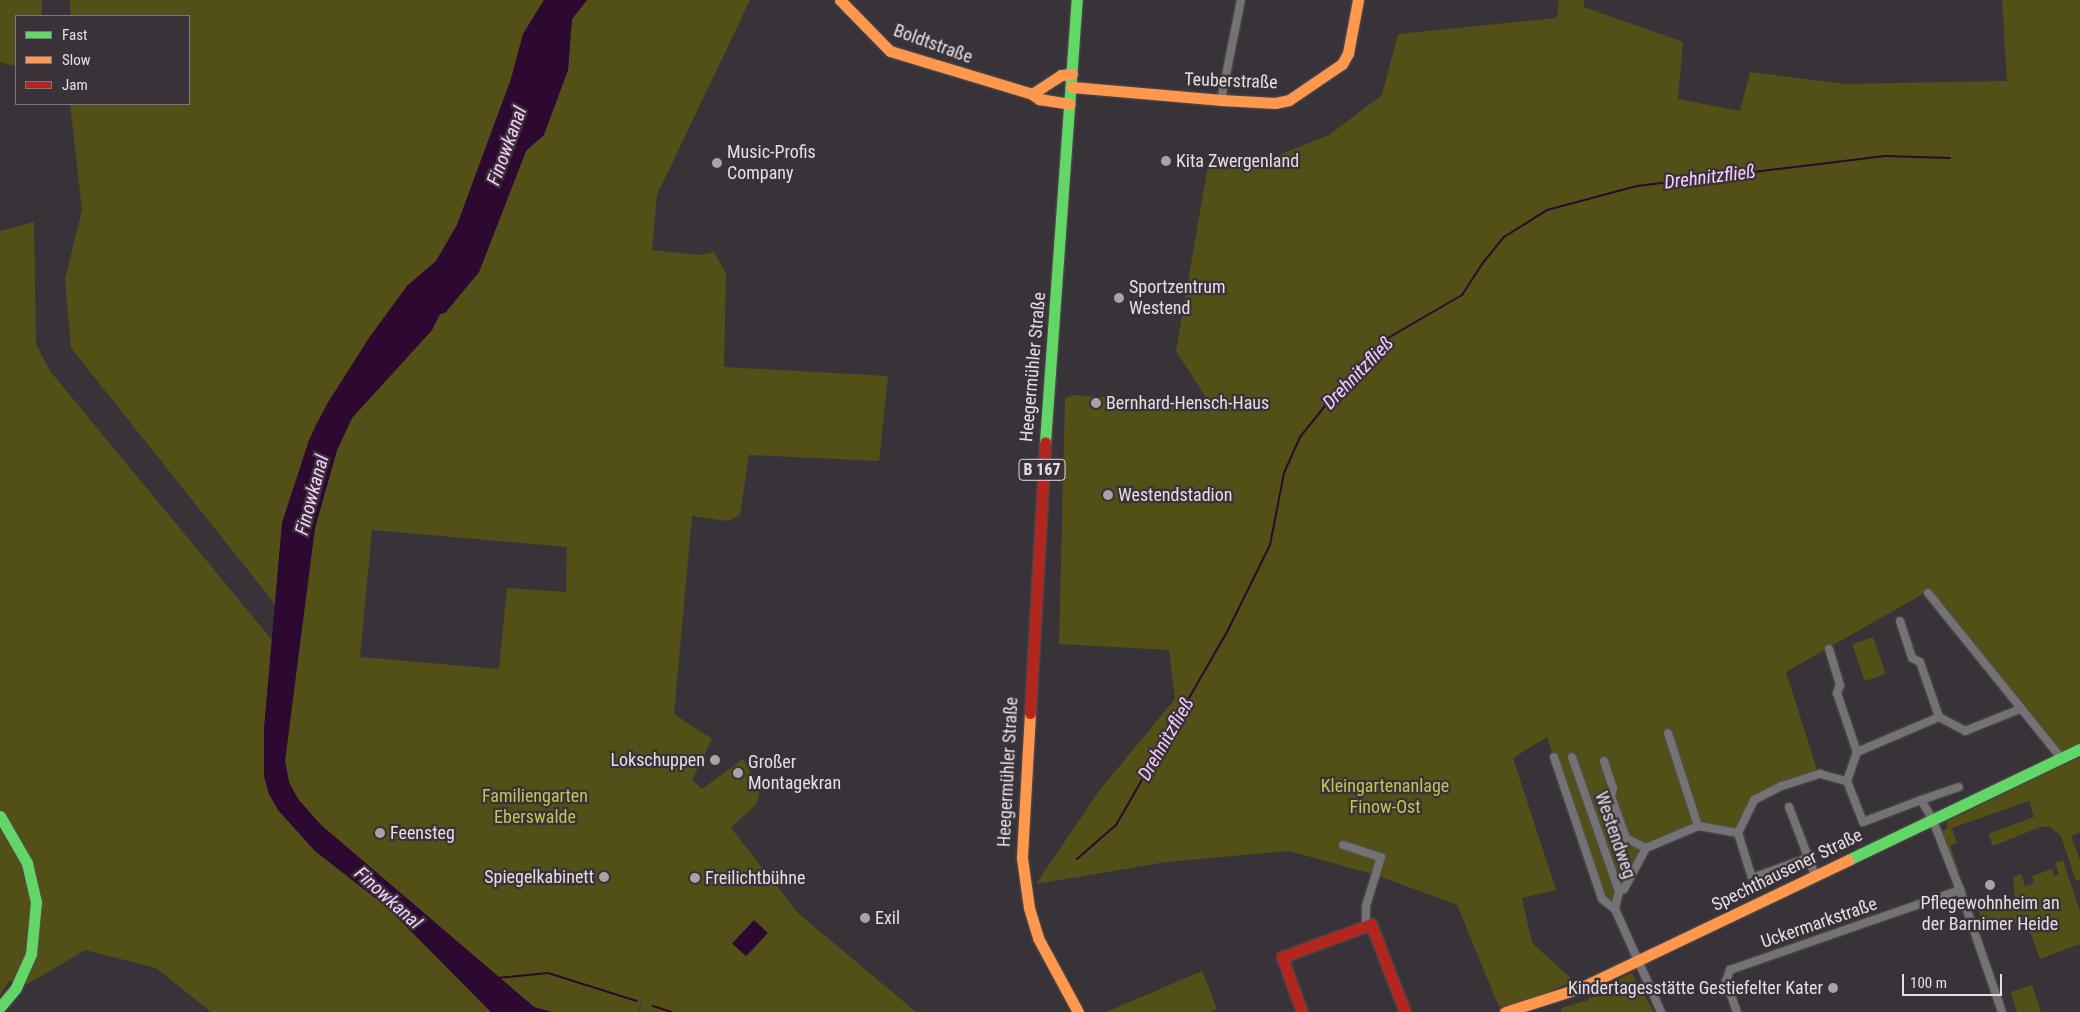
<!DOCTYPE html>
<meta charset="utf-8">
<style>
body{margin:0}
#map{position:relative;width:2080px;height:1012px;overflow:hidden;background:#383338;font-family:"Roboto Condensed",sans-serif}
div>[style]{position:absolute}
.green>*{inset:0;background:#525016;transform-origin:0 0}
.water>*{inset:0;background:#2d0830;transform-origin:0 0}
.stream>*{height:2px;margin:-1px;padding:0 1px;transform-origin:1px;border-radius:1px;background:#2d0830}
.roads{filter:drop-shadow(0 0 1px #534f53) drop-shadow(0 0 1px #534f53)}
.street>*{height:8px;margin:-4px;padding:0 4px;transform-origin:4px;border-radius:4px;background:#747274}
.fast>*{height:11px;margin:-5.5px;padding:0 5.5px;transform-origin:5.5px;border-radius:5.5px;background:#63d668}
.slow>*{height:11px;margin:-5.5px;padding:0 5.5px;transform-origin:5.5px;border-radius:5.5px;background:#ff974d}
.jam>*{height:11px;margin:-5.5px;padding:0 5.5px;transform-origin:5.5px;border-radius:5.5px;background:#b3261e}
.dots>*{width:14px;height:14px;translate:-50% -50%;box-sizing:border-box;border:2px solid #393239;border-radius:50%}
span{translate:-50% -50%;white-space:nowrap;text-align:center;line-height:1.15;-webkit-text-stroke:4.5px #393239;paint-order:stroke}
.shield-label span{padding:1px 4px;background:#393239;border:1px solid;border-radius:4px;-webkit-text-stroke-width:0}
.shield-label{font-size:16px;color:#e3dfe3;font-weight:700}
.street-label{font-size:18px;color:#e3dfe3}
.poi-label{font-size:18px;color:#e3dfe3}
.left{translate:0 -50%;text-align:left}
.right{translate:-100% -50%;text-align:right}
.park-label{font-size:18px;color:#c6c54d}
.water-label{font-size:19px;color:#fbccfe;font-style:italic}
.legend{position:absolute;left:15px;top:15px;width:175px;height:90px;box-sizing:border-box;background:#393239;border:1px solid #7d777d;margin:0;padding:6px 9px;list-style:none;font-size:15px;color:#e3dfe3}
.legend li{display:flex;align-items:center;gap:10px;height:25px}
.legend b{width:25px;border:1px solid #7d777d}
.scale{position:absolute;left:1902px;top:974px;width:100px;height:22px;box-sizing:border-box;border:2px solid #e3dfe3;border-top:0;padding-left:6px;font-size:15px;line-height:18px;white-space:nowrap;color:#e3dfe3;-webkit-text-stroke:4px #393239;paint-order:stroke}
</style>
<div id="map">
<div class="green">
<i style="clip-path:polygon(0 0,42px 0,42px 16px,16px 16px,16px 66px,0 62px)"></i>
<i style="clip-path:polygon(70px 0,544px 0,523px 34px,511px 79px,457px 225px,436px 261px,407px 286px,369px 338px,315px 425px,282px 523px,275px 604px,71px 348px,65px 279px,82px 210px,70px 104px,189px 104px,189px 16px,70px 16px)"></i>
<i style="clip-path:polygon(evenodd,587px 0,750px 0,657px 195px,652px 250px,699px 255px,714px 252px,726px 273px,724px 367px,888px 376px,879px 461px,749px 455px,740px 515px,728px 521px,692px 516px,674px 714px,712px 739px,692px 780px,702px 789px,743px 759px,760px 789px,757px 803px,731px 828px,799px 914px,916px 1012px,640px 1012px,645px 983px,639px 1012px,548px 1012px,534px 1007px,321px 825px,298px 799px,289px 782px,285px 762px,300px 630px,315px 528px,337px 450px,352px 418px,432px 330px,440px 314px,445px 313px,479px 272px,526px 151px,537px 138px,568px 70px,572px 19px,587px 0,372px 530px,567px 547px,566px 592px,507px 588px,499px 669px,360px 657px,372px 530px)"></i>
<i style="clip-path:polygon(1559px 0,1584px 0,1584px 7px,1683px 42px,1678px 99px,1740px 111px,1750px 72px,1845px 84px,2007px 81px,2002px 0,2080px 0,2080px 743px,2062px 753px,1928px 591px,1786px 672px,1818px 773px,1752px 797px,1735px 829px,1694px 826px,1646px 848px,1615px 909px,1602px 899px,1547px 737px,1513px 758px,1556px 890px,1522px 898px,1532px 943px,1574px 981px,1527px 1001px,1499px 1007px,1457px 905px,1376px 875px,1289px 851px,1166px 862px,1036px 884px,1099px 791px,1175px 699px,1169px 650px,1059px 644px,1065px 398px,1073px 395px,1194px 403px,1207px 399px,1176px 351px,1209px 160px,1256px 164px,1329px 135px,1382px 95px,1398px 34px,1557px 18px)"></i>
<i style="clip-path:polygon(34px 222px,36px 344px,50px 371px,272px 640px,264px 729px,264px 776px,269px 794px,278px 810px,315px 851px,388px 908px,491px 1012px,211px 1012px,156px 968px,85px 950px,28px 984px,9px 981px,0 995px,0 231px)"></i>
<i style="left:1873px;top:637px;width:39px;height:22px;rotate:71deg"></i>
<i style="clip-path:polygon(2080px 757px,2080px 832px,2071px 836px,2080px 860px,2080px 880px,2076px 881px,2061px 836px,2050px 827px,2040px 827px,1993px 846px,1988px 834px,2034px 817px,2029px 801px,1952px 828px,1957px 843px,1950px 845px,1959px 872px,1955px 873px,1939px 832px,1947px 829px,1947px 821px)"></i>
<i style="clip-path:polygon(2063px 860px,2080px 911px,2080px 944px,2040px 959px,2027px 924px,2011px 925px,2006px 922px,1990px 928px,1989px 924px,1984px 925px,1979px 911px,2015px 898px,2013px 877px,2021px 874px,2025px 886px,2034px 883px,2032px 876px,2052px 869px,2054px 876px,2059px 874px,2055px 863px)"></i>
<i style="clip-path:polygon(1202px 971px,1217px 1009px,1210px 1012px,1106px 1012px)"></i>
<i style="clip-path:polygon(1632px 973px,1639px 986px,1591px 993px,1591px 992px)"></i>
<i style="clip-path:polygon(2032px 985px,2041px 1012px,2017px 1012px,2011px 992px)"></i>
<i style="clip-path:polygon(1641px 989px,1654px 1012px,1561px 1012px,1561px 1008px,1589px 1000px,1588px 998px)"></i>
</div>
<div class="water">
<i style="clip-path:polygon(544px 0,587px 0,572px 19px,568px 70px,544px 135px,526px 151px,479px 272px,445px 313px,440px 314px,432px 330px,352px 418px,337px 450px,315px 528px,285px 761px,289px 782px,298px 799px,321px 825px,534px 1007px,552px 1012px,491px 1012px,388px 908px,315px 851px,278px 810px,269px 794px,264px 776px,264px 729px,282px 523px,309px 440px,327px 404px,369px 338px,407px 286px,436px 261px,457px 225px,511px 79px,523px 34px)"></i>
<i style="left:754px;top:920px;width:19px;height:32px;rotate:43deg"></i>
</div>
<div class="stream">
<i style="left:1077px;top:859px;width:52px;rotate:-41.1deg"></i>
<i style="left:1116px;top:825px;width:220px;rotate:-60.1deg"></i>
<i style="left:1226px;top:634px;width:99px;rotate:-63.7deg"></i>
<i style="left:1270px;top:545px;width:73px;rotate:-79deg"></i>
<i style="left:1284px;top:473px;width:39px;rotate:-66deg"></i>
<i style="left:1300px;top:437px;width:59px;rotate:-51.2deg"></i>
<i style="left:1337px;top:391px;width:74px;rotate:-46.1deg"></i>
<i style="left:1388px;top:338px;width:86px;rotate:-30.2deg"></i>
<i style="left:1462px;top:295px;width:37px;rotate:-57deg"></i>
<i style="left:1482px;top:264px;width:35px;rotate:-51deg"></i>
<i style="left:1504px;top:237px;width:51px;rotate:-32.1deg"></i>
<i style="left:1547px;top:210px;width:93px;rotate:-14.9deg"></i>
<i style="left:1637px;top:186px;width:250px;rotate:-6.9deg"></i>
<i style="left:1885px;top:156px;width:65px;rotate:1.8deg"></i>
<i style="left:497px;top:978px;width:51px;rotate:-5.6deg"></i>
<i style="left:548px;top:973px;width:93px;rotate:17.5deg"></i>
<i style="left:653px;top:1006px;width:20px;rotate:18deg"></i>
</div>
<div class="roads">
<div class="street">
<i style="left:1221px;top:100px;width:102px;rotate:-78.7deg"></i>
<i style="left:1928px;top:593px;width:213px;rotate:51.1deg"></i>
<i style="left:1900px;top:621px;width:39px;rotate:72deg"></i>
<i style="left:1912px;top:658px;width:9px;rotate:27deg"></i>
<i style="left:1920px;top:662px;width:58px;rotate:70.9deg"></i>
<i style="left:1939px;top:717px;width:30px;rotate:28deg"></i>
<i style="left:1965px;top:731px;width:59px;rotate:-21.8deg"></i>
<i style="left:1829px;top:649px;width:38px;rotate:73deg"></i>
<i style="left:1840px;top:685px;width:9px;rotate:111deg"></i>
<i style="left:1837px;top:693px;width:62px;rotate:71.3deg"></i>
<i style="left:1857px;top:752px;width:31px;rotate:109deg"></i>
<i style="left:1847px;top:781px;width:44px;rotate:68.7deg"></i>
<i style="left:1863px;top:822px;width:62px;rotate:-20.8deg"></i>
<i style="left:1921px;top:800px;width:21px;rotate:59deg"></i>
<i style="left:1932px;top:818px;width:77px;rotate:68.7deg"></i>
<i style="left:1960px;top:890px;width:129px;rotate:71deg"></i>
<i style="left:1668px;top:733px;width:98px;rotate:72.1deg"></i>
<i style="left:1698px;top:826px;width:41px;rotate:9.9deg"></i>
<i style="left:1738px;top:833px;width:47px;rotate:72.7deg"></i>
<i style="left:1752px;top:878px;width:59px;rotate:-20deg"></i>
<i style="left:1857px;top:752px;width:89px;rotate:-23.1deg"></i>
<i style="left:1554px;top:757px;width:150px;rotate:71.3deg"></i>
<i style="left:1602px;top:899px;width:16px;rotate:38deg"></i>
<i style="left:1615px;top:909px;width:113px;rotate:65.9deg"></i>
<i style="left:1572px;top:757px;width:142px;rotate:70.7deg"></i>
<i style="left:1619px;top:891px;width:18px;rotate:103deg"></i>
<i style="left:1604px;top:761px;width:28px;rotate:72deg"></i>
<i style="left:1613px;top:788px;width:8px;rotate:104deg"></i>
<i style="left:1611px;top:796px;width:45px;rotate:70.3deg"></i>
<i style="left:1626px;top:838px;width:22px;rotate:27deg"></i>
<i style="left:1921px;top:800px;width:40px;rotate:-18.9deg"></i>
<i style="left:1789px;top:807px;width:73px;rotate:69.1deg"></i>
<i style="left:1738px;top:833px;width:37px;rotate:-64deg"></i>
<i style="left:1754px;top:800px;width:31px;rotate:-27deg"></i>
<i style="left:1782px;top:786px;width:40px;rotate:-18deg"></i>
<i style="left:1820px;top:774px;width:28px;rotate:15deg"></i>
<i style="left:1343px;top:845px;width:40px;rotate:18deg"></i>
<i style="left:1381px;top:857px;width:51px;rotate:107deg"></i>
<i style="left:1366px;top:906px;width:19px;rotate:90deg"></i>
<i style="left:1619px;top:891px;width:5px;rotate:-22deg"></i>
<i style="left:1624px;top:889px;width:47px;rotate:-61.8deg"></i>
<i style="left:1646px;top:848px;width:56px;rotate:-22.9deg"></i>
<i style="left:1737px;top:1012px;width:33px;rotate:-110deg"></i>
<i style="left:1726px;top:981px;width:12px;rotate:-70deg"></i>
<i style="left:1730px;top:970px;width:244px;rotate:-19.2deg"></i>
</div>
<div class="fast">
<i style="left:1045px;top:442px;width:443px;rotate:-85.9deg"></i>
<i style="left:0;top:816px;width:54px;rotate:60.1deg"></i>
<i style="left:27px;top:863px;width:40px;rotate:77deg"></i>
<i style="left:36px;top:902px;width:52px;rotate:95.5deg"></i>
<i style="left:31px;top:954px;width:37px;rotate:114deg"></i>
<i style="left:16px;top:988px;width:25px;rotate:130deg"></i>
<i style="left:1848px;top:860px;width:257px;rotate:-25.6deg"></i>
</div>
<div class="slow">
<i style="left:840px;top:0;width:71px;rotate:45.6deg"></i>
<i style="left:890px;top:51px;width:148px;rotate:16.8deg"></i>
<i style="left:1032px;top:94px;width:9px;rotate:36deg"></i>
<i style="left:1039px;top:99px;width:31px;rotate:9deg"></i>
<i style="left:1072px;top:87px;width:150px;rotate:5deg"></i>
<i style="left:1221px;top:100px;width:54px;rotate:3.2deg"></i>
<i style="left:1275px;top:103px;width:14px;rotate:-12deg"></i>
<i style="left:1289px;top:100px;width:64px;rotate:-34.2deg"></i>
<i style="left:1342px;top:64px;width:13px;rotate:-61deg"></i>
<i style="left:1348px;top:53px;width:54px;rotate:-79.3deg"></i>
<i style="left:1032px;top:94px;width:35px;rotate:-33deg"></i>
<i style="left:1061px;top:75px;width:11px;rotate:-5deg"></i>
<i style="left:1030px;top:713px;width:145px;rotate:93.2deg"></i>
<i style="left:1022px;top:858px;width:50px;rotate:82deg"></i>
<i style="left:1029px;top:908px;width:31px;rotate:73deg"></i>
<i style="left:1038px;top:938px;width:84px;rotate:61.6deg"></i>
<i style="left:1505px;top:1012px;width:79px;rotate:-17.7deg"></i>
<i style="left:1580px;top:988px;width:297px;rotate:-25.5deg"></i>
</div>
<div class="jam">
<i style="left:1030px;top:713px;width:271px;rotate:-86.8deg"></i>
<i style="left:1302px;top:1012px;width:59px;rotate:-110deg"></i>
<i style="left:1282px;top:957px;width:95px;rotate:-20.3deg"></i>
<i style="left:1371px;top:924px;width:94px;rotate:68.9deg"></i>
</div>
</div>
<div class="dots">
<i style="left:1166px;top:161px;background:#a7a3a7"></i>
<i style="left:717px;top:163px;background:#a7a3a7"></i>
<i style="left:1119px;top:298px;background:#a7a3a7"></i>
<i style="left:1096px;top:403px;background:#a7a3a7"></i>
<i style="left:1108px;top:495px;background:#a7a3a7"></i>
<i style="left:715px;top:760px;background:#a7a3a7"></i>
<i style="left:738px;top:773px;background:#a7a3a7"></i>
<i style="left:380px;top:833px;background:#a7a3a7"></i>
<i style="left:604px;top:877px;background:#a7a3a7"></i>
<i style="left:695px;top:878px;background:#a7a3a7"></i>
<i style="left:1990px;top:885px;background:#a7a3a7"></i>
<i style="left:865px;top:918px;background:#a7a3a7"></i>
<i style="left:1833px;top:988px;background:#a7a3a7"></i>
</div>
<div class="shield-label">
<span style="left:1042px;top:470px">B 167</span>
</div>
<div class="street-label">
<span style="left:933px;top:44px;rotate:20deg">Boldtstraße</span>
<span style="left:1231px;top:81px;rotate:2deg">Teuberstraße</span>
<span style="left:1033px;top:367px;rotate:-85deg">Heegermühler Straße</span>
<span style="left:1008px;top:772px;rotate:-87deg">Heegermühler Straße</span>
<span style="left:1615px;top:835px;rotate:71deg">Westendweg</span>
<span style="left:1787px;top:870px;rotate:-26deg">Spechthausener Straße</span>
<span style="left:1819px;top:923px;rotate:-19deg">Uckermarkstraße</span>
</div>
<div class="poi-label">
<span class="left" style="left:727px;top:163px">Music-Profis<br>Company</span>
<span class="left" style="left:1176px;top:161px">Kita Zwergenland</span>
<span class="left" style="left:1129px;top:298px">Sportzentrum<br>Westend</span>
<span class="left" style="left:1106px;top:403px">Bernhard-Hensch-Haus</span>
<span class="left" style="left:1118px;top:495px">Westendstadion</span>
<span class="right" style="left:705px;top:760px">Lokschuppen</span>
<span class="left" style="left:748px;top:773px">Großer<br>Montagekran</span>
<span class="left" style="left:390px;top:833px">Feensteg</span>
<span class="right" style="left:594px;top:877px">Spiegelkabinett</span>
<span class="left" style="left:705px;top:878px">Freilichtbühne</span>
<span style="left:1990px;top:914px">Pflegewohnheim an<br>der Barnimer Heide</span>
<span class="left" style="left:875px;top:918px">Exil</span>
<span class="right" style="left:1823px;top:988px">Kindertagesstätte Gestiefelter Kater</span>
</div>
<div class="park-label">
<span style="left:1385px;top:797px">Kleingartenanlage<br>Finow-Ost</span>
<span style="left:535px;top:807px">Familiengarten<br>Eberswalde</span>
</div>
<div class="water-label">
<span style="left:507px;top:146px;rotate:-70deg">Finowkanal</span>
<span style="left:1710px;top:177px;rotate:-7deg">Drehnitzfließ</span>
<span style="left:1358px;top:373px;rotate:-46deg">Drehnitzfließ</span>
<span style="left:312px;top:495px;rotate:-75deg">Finowkanal</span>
<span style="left:1166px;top:739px;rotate:-60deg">Drehnitzfließ</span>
<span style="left:388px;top:898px;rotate:42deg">Finowkanal</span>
</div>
<ul class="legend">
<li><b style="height:6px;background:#63d668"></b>Fast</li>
<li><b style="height:6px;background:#ff974d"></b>Slow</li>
<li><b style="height:6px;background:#b3261e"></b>Jam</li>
</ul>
<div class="scale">100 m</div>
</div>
